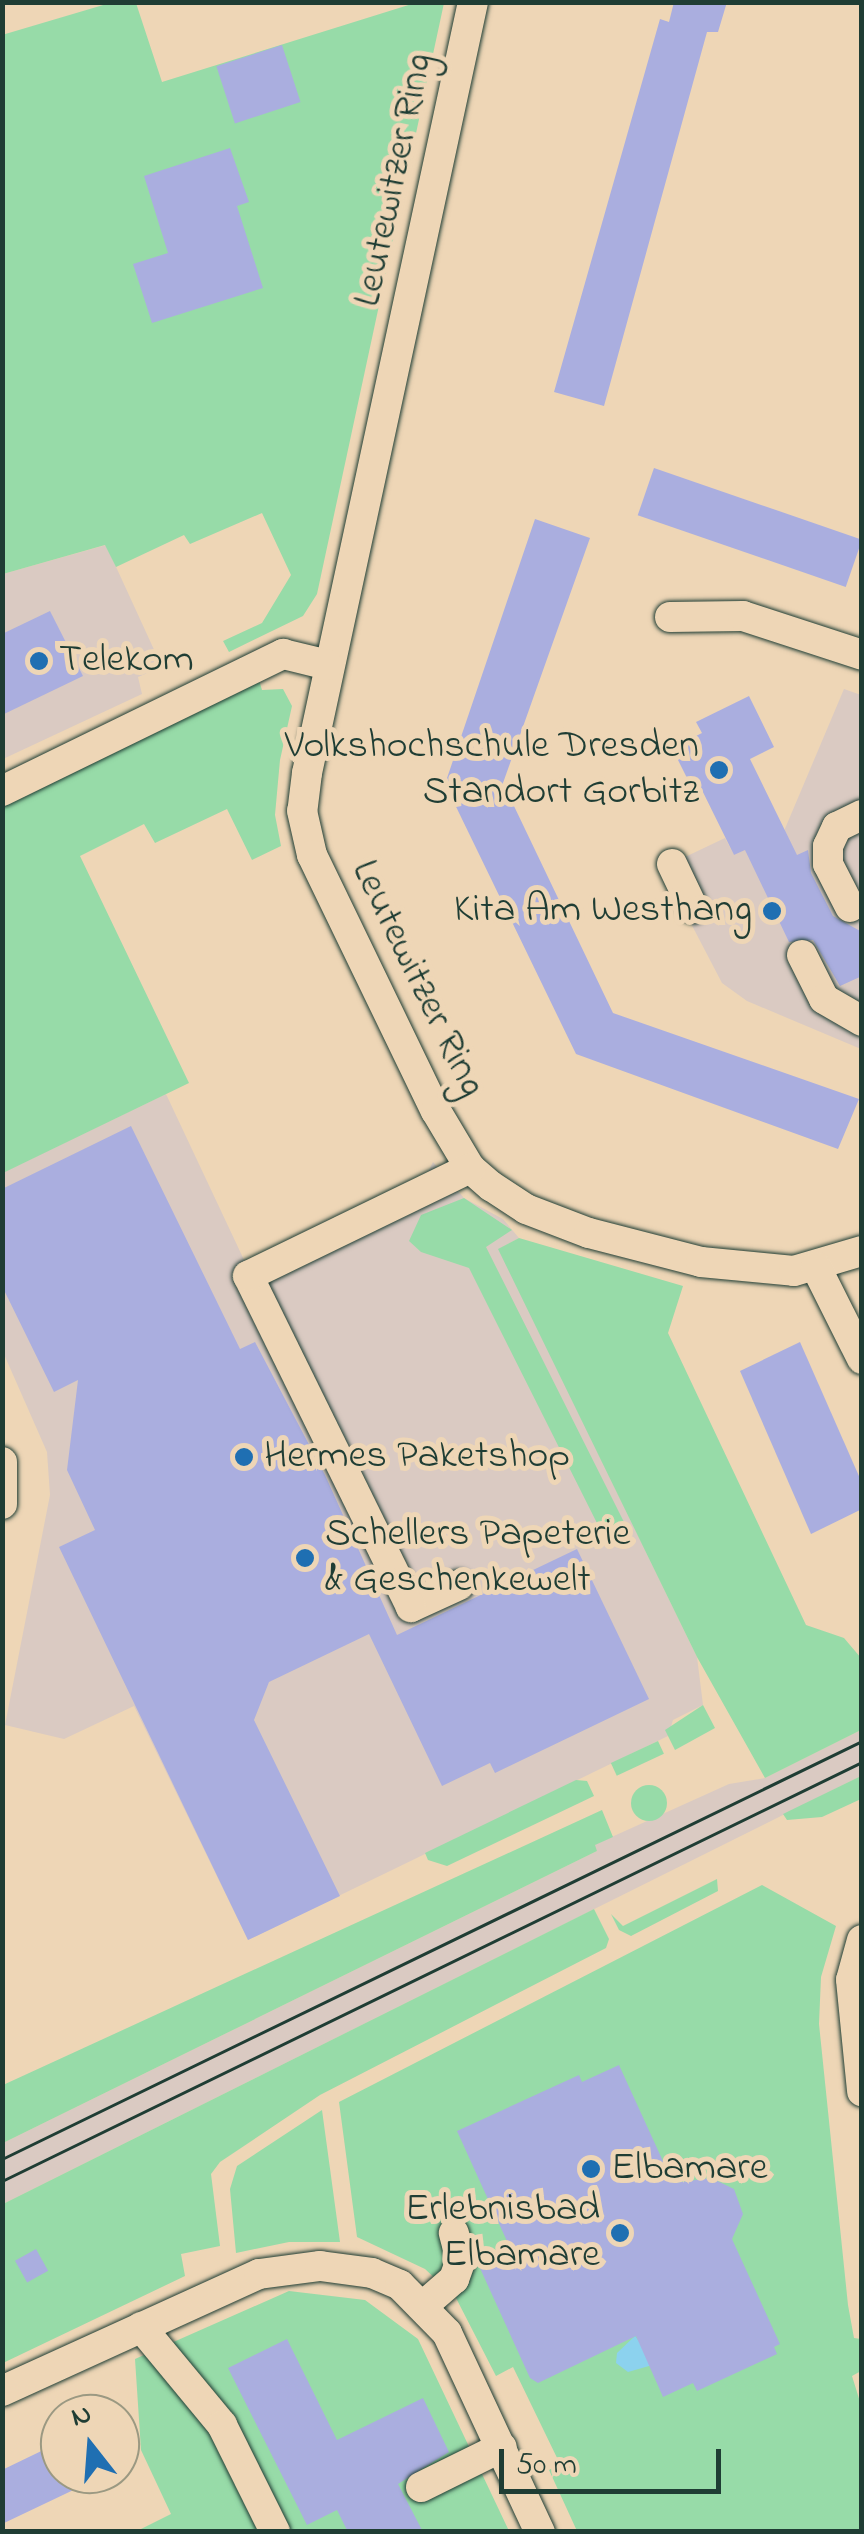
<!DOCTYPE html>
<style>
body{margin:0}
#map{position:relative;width:864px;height:2534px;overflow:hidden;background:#eed6b6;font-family:"Indie Flower",sans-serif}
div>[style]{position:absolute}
.built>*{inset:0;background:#dacac2}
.green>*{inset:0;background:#97dba8;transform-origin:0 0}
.round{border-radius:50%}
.water>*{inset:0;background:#8cd2ee}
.building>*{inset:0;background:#aaaedf;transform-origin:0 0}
.roads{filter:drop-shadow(0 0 2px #1f3d34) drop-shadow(0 0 2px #1f3d34)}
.minor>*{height:30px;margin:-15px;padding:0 15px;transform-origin:15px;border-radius:15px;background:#eed6b6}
.tram>*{height:2.5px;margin:-1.25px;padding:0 1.25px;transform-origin:1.25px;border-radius:1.25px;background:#1f3d34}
.dots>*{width:28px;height:28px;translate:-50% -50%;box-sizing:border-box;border:5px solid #eed6b6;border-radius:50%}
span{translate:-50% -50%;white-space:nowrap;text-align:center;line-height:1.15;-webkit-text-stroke:10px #eed6b6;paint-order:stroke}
.street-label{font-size:40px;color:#1f3d34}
.poi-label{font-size:40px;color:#1f3d34}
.left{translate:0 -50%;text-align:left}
.right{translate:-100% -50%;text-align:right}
.frame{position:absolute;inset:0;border:5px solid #1f3d34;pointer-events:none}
.north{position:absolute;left:40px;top:2394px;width:100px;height:100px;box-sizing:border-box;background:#eed6b6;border:2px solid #9b9982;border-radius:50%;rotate:343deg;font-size:28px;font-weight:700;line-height:40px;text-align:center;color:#1f3d34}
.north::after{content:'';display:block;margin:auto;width:35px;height:45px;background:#1f6fb2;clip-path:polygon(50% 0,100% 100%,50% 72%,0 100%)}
.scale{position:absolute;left:499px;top:2449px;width:222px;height:45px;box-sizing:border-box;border:5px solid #1f3d34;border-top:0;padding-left:12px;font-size:30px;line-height:35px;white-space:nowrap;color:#1f3d34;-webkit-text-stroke:8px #eed6b6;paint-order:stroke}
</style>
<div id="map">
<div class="built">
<i style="clip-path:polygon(106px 545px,162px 667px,138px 677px,142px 694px,3px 759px,3px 574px)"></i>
<i style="clip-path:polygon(844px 689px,861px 695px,861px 1049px,747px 1001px,722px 983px,662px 868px,725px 838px,734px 855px,784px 831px)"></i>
<i style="clip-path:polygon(166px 1094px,245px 1262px,425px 1178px,433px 1162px,464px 1198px,503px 1219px,519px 1238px,499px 1249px,697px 1657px,703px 1705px,673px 1720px,668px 1736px,248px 1940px,134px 1706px,64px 1739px,5px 1725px,50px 1495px,47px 1452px,3px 1352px,2px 1173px)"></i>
<i style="clip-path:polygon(861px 1730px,861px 1776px,3px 2204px,3px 2143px,597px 1851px,594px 1845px,729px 1784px,765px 1778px)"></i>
</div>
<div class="green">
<i style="clip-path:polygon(110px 3px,136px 3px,162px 82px,415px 3px,444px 3px,317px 594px,303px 616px,229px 652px,223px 641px,262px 623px,291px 575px,262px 513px,190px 544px,184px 535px,116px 567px,105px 545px,3px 574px,2px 35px)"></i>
<i style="clip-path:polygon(259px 680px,262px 690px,283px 689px,292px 706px,280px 760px,275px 815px,281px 846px,252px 860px,227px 809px,155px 843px,144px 824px,80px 856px,189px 1083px,3px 1173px,3px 803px)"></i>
<i style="clip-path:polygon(464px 1198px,512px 1230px,486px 1247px,631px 1536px,609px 1547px,469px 1268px,421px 1252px,409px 1241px,421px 1215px)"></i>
<i style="clip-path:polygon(519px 1238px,683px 1286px,668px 1333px,806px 1625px,844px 1638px,861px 1658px,861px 1730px,765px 1778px,697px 1657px,498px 1249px)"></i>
<i style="clip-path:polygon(703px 1705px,715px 1728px,675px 1750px,665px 1730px)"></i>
<i style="left:658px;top:1741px;width:14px;height:52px;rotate:65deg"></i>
<i style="clip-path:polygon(861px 1776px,861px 1799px,822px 1817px,787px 1820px,783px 1814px)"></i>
<i style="clip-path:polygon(576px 1780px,587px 1781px,594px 1796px,447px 1866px,428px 1860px,425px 1853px)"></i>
<i class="round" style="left:631px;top:1785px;width:36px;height:36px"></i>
<i style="clip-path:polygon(602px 1810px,613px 1837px,595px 1845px,597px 1851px,3px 2143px,3px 2085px)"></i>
<i style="clip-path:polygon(717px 1879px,718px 1891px,631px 1936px,619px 1930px,611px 1914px,623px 1926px)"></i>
<i style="clip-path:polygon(762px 1885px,836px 1926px,821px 1977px,819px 2024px,848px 2305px,854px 2338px,861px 2339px,861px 2371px,852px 2376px,861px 2405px,861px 2531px,577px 2531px,549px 2470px,560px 2464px,513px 2367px,496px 2376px,456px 2298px,425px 2269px,357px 2237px,339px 2102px)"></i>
<i style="clip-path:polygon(594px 1909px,609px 1939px,606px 1948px,320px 2095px,220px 2162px,211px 2174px,220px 2246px,181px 2254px,185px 2276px,3px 2363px,3px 2204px)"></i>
<i style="clip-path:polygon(322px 2110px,340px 2242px,289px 2242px,236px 2253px,230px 2189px,237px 2166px)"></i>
<i style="clip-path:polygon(289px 2291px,365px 2300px,418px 2339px,509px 2531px,137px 2531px,171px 2514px,141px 2450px,135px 2359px)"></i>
</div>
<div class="water">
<i style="clip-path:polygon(635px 2336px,656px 2364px,628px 2372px,616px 2363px,617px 2353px)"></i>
</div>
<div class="building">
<i style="clip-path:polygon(674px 2px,727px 2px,718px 32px,707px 32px,604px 406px,554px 392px,660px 19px,669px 22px)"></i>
<i style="left:282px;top:45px;width:60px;height:69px;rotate:72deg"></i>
<i style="clip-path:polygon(230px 148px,249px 202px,237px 206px,263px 288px,152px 323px,133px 264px,168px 253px,144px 176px)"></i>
<i style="left:654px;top:468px;width:220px;height:50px;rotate:19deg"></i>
<i style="clip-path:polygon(535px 519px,590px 538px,503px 783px,613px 1013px,859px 1099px,838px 1149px,576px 1054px,445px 784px)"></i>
<i style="clip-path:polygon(50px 611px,83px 676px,2px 715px,2px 634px)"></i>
<i style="clip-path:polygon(749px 696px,774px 747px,750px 759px,797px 855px,808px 850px,811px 873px,833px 916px,862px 932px,862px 976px,840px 986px,813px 940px,789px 942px,745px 850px,734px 855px,697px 780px,690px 784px,672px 748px,702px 733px,696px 722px)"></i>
<i style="clip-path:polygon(131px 1126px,240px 1349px,255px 1342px,325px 1475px,397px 1635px,577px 1549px,649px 1699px,495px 1773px,490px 1763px,442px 1786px,369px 1634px,269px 1682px,254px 1720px,340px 1896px,248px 1940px,59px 1547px,95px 1530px,67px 1470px,78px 1380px,54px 1392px,2px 1286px,2px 1189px)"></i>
<i style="clip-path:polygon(800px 1342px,862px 1483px,862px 1509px,811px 1534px,740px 1371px)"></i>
<i style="clip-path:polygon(619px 2065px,673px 2183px,711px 2178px,734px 2189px,743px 2214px,732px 2239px,780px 2344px,774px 2347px,777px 2354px,697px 2391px,693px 2383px,663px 2397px,636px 2336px,538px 2383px,530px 2378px,479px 2266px,511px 2250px,457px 2131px,579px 2075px,582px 2082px)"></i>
<i style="left:36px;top:2249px;width:25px;height:24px;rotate:61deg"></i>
<i style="clip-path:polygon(287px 2339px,337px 2440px,423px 2398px,449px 2452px,398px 2484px,423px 2532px,348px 2532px,337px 2510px,307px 2525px,228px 2368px)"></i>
<i style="clip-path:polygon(60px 2442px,60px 2474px,107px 2474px,2px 2524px,2px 2470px)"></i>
</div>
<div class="roads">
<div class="minor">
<i style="left:473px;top:2px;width:789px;rotate:102.15deg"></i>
<i style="left:307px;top:773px;width:38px;rotate:97deg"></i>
<i style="left:302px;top:811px;width:45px;rotate:77.2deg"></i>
<i style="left:312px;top:855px;width:284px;rotate:64.2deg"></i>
<i style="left:436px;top:1111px;width:66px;rotate:59.2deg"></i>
<i style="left:470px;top:1168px;width:28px;rotate:41deg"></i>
<i style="left:491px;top:1186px;width:42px;rotate:33.3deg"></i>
<i style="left:526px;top:1209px;width:67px;rotate:20.9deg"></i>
<i style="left:589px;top:1233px;width:116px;rotate:14.5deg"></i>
<i style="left:701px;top:1262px;width:93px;rotate:5.5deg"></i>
<i style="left:794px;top:1271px;width:71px;rotate:-16.4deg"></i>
<i style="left:670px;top:617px;width:73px;rotate:-0.8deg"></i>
<i style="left:743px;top:616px;width:125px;rotate:18.1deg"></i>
<i style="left:2px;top:791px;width:313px;rotate:-26deg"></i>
<i style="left:283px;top:654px;width:46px;rotate:13.7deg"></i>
<i style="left:672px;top:864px;width:49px;rotate:64.5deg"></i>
<i style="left:850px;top:907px;width:48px;rotate:-117.1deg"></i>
<i style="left:828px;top:864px;width:18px;rotate:-90deg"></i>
<i style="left:828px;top:846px;width:21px;rotate:-65deg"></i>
<i style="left:837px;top:827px;width:28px;rotate:-26deg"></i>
<i style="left:802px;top:955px;width:49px;rotate:63.4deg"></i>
<i style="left:824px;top:999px;width:44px;rotate:30.1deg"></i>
<i style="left:816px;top:1267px;width:103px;rotate:63.4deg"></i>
<i style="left:2px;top:1462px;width:42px;rotate:90deg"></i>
<i style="left:459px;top:1585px;width:53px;rotate:155.4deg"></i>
<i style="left:411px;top:1607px;width:369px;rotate:-116.2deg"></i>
<i style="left:248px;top:1276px;width:247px;rotate:-25.9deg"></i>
<i style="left:862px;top:1940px;width:41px;rotate:105.4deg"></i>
<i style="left:851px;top:1980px;width:112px;rotate:84.3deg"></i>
<i style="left:424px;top:2305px;width:40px;rotate:-41deg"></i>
<i style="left:454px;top:2279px;width:20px;rotate:-70deg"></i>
<i style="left:461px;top:2260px;width:28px;rotate:-105deg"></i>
<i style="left:141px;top:2327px;width:127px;rotate:50.4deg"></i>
<i style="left:222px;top:2425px;width:119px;rotate:63.6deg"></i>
<i style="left:2px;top:2391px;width:282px;rotate:-24.5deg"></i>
<i style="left:259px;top:2274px;width:62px;rotate:-7.5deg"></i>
<i style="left:320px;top:2266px;width:52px;rotate:7.7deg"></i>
<i style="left:372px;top:2273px;width:30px;rotate:23deg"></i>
<i style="left:400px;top:2285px;width:67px;rotate:45.6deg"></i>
<i style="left:447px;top:2333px;width:220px;rotate:65deg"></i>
<i style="left:421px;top:2487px;width:90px;rotate:-26.3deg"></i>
</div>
</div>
<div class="tram">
<i style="left:2px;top:2159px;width:956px;rotate:-25.92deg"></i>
<i style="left:2px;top:2181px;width:957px;rotate:-25.98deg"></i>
</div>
<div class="dots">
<i style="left:39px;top:661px;background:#1f6fb2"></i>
<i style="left:719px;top:770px;background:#1f6fb2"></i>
<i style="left:772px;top:911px;background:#1f6fb2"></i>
<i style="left:244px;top:1457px;background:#1f6fb2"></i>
<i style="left:305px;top:1558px;background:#1f6fb2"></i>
<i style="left:591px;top:2169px;background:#1f6fb2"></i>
<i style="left:620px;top:2233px;background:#1f6fb2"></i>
</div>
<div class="street-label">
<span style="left:395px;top:180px;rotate:-78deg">Leutewitzer Ring</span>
<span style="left:417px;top:979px;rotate:64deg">Leutewitzer Ring</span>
</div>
<div class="poi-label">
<span class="left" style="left:59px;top:661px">Telekom</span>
<span class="right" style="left:699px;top:770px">Volkshochschule Dresden<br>Standort Gorbitz</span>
<span class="right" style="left:752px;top:911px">Kita Am Westhang</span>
<span class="left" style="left:264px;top:1457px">Hermes Paketshop</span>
<span class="left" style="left:325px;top:1558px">Schellers Papeterie<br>&amp; Geschenkewelt</span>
<span class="left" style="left:611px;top:2169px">Elbamare</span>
<span class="right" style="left:600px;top:2233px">Erlebnisbad<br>Elbamare</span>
</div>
<div class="frame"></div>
<div class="north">N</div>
<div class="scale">50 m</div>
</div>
